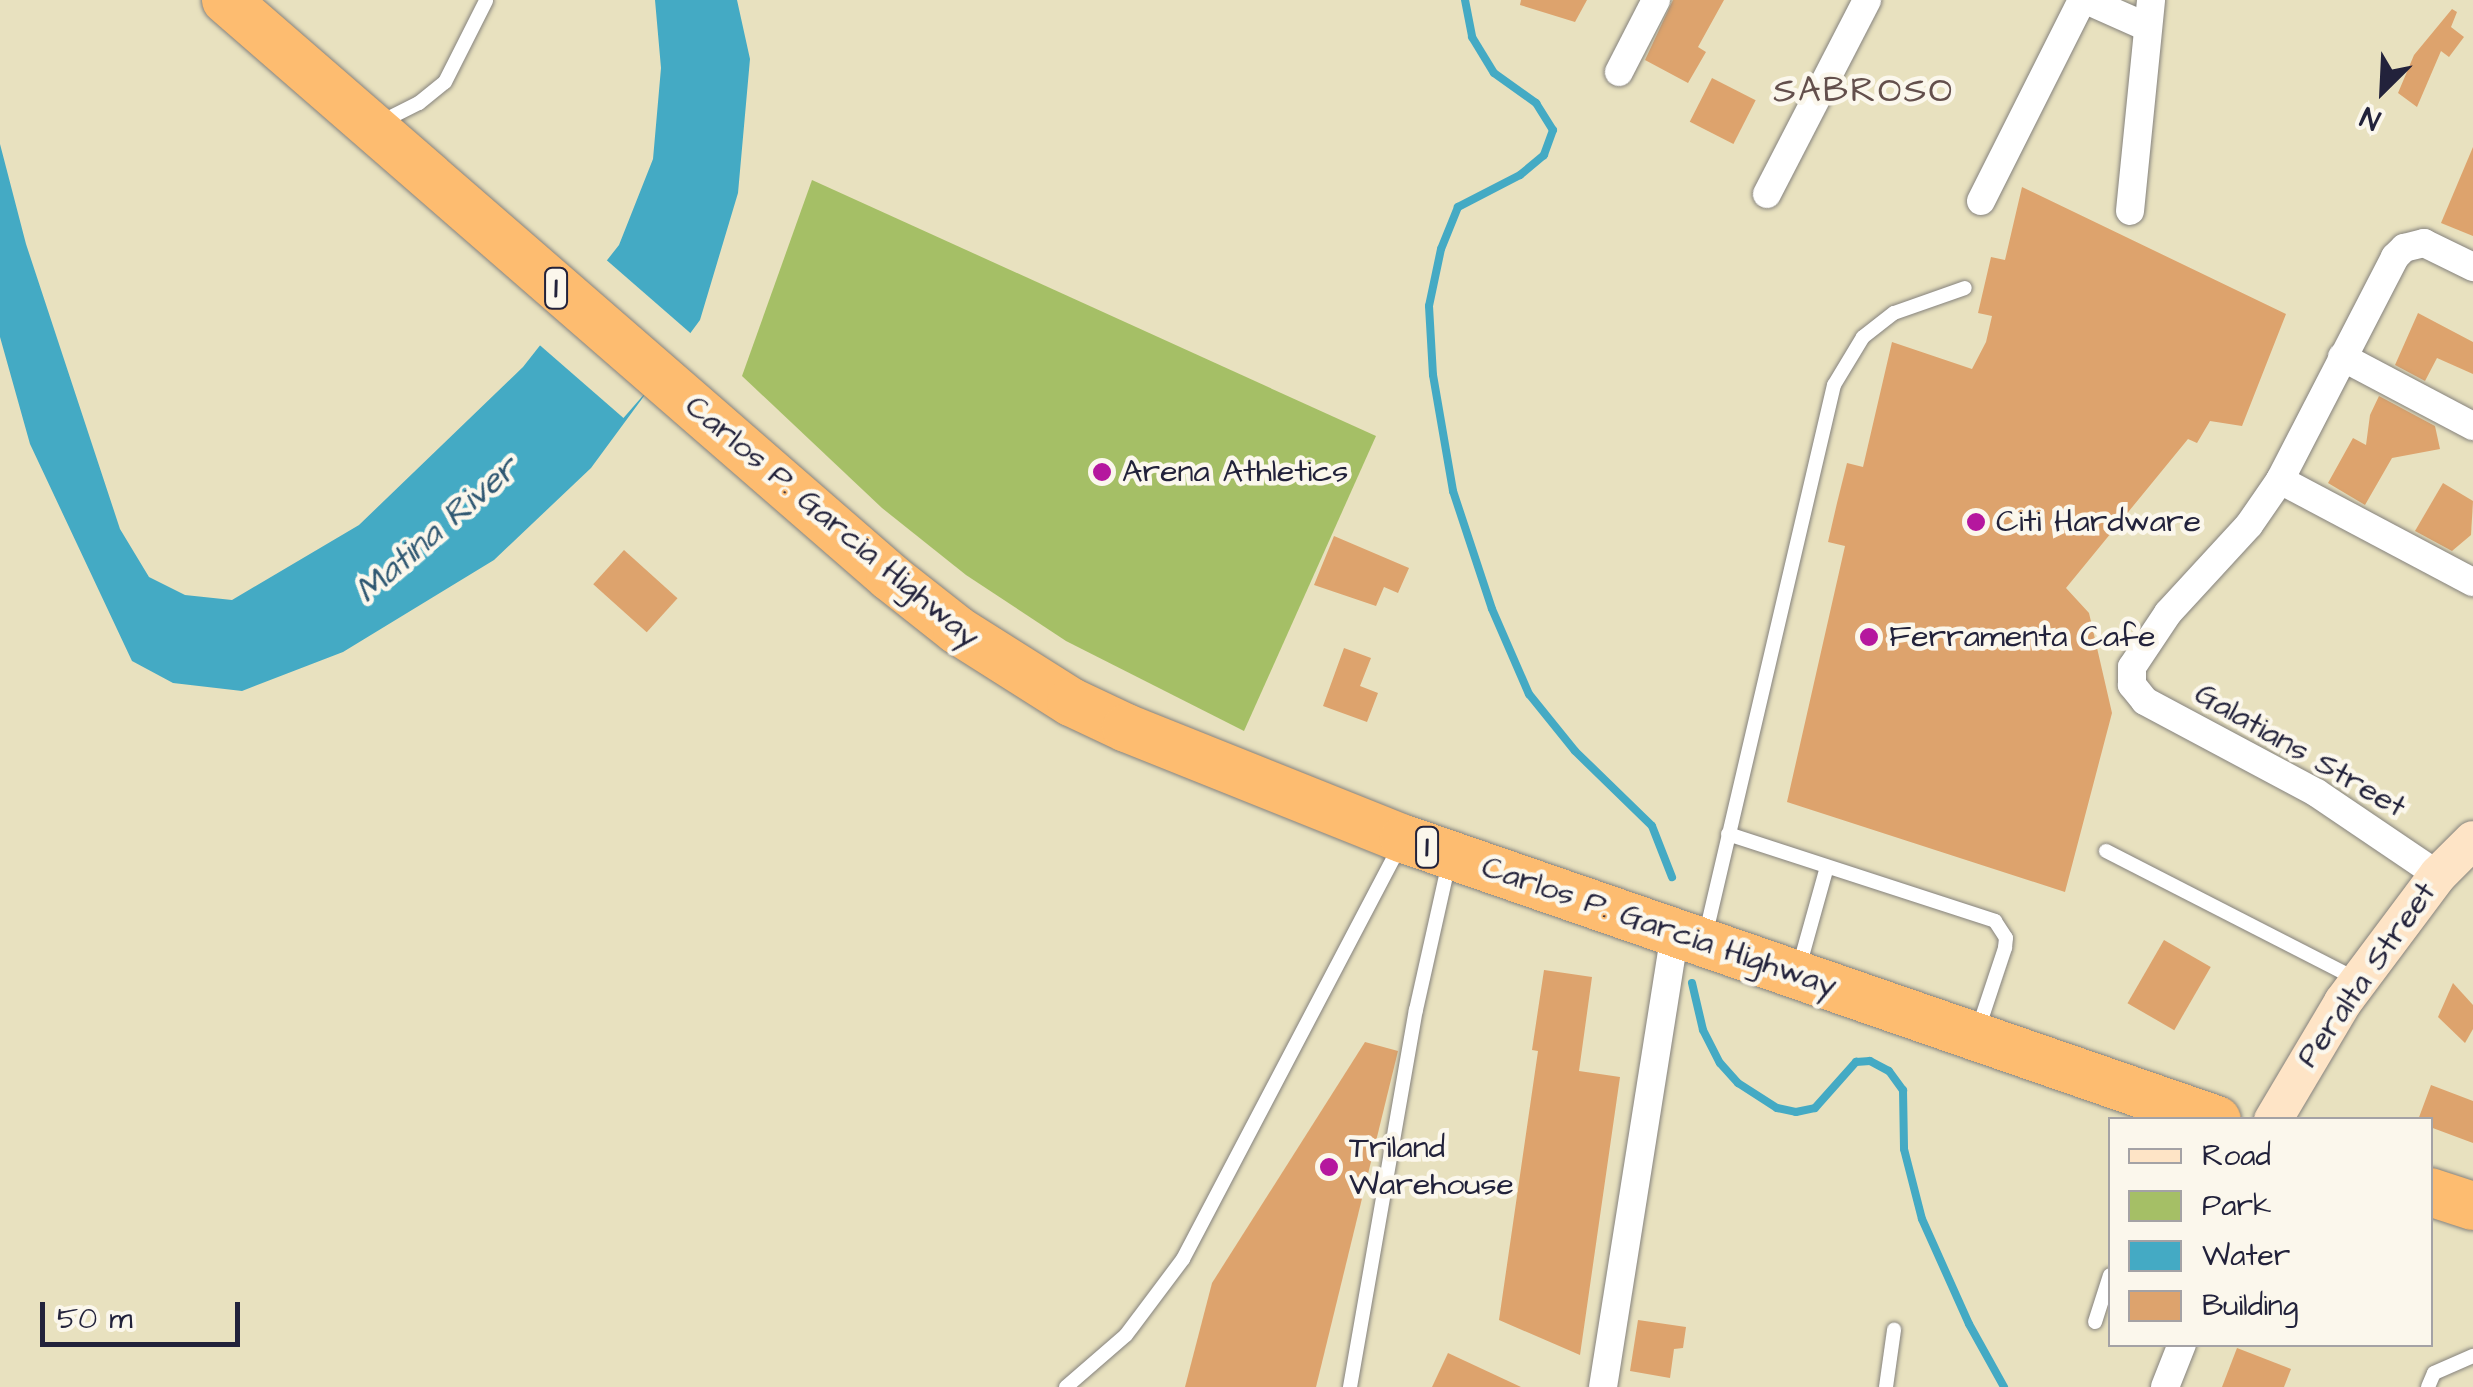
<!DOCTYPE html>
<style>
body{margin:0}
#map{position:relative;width:2473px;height:1387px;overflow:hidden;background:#e8e1bf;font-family:"Architects Daughter",sans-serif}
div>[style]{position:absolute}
.green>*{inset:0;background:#a5bf66}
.water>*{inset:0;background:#44aac4}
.pier>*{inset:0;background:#e8e1bf;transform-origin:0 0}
.stream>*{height:8px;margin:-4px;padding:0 4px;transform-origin:4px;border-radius:4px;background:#44aac4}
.building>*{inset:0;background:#dda36d;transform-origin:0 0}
.roads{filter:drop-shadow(0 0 2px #85827d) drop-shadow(0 0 2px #85827d)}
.lane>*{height:14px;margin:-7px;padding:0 7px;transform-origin:7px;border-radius:7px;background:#fff}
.street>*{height:28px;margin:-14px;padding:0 14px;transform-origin:14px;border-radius:14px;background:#fff}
.secondary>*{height:38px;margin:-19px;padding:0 19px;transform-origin:19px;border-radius:19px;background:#fee4c6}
.highway>*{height:48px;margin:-24px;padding:0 24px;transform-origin:24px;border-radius:24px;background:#fdbc70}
.dots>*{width:28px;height:28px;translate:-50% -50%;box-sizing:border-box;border:5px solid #fbf7ec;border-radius:50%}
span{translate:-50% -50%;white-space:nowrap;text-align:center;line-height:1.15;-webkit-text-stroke:9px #fbf7ec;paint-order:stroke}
.shield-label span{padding:2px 8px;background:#fbf7ec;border:2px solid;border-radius:8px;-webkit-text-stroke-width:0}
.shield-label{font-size:30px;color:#22223b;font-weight:700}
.poi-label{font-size:32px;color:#22223b}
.left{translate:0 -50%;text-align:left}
.street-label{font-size:32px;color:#22223b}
.neighbourhood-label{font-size:35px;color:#634f4c;letter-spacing:2.5px}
.water-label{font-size:35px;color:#305872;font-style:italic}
.legend{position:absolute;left:2108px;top:1117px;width:325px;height:230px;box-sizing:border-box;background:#fbf7ec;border:2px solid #a4a2a5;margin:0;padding:12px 18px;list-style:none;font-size:30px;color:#22223b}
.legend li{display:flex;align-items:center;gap:20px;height:50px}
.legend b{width:50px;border:2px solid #a4a2a5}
.north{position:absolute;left:2333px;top:40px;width:100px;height:100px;-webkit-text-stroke:8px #fbf7ec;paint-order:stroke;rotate:204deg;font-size:28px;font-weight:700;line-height:40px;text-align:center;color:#22223b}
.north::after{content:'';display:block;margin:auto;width:35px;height:45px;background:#22223b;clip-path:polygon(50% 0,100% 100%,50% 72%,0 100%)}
.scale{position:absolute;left:40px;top:1302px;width:200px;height:45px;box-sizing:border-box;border:5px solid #22223b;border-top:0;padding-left:12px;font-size:30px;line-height:35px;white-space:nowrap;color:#22223b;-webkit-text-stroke:8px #fbf7ec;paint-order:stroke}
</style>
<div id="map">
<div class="green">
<i style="clip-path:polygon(812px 180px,1376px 436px,1244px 731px,1066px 641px,966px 575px,882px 508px,742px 376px)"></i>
</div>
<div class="water">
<i style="clip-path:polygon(655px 0,737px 0,750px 59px,738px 193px,700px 320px,591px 468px,494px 560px,343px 652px,242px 691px,173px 683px,132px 661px,30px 444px,0 337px,0 144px,26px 244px,120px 529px,149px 577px,185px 595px,232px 600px,359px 525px,523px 367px,619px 245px,653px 159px,661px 68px)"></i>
</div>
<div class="pier">
<i style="left:603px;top:257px;width:121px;height:108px;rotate:41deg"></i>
</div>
<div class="stream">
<i style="left:1465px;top:0;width:38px;rotate:79deg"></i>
<i style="left:1472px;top:37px;width:42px;rotate:58.6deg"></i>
<i style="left:1494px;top:73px;width:52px;rotate:35.5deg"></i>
<i style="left:1536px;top:103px;width:32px;rotate:58deg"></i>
<i style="left:1553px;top:130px;width:27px;rotate:110deg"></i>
<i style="left:1544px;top:155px;width:31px;rotate:140deg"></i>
<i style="left:1520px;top:175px;width:70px;rotate:152.7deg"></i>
<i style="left:1458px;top:207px;width:45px;rotate:112deg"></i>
<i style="left:1441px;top:249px;width:58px;rotate:101.9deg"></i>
<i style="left:1429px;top:306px;width:69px;rotate:86.7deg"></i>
<i style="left:1433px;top:375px;width:118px;rotate:80.2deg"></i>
<i style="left:1453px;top:491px;width:124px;rotate:71.7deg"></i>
<i style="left:1492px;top:609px;width:93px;rotate:66.5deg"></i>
<i style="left:1529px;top:694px;width:73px;rotate:51.1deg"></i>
<i style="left:1575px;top:751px;width:107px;rotate:44.2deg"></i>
<i style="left:1652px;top:826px;width:55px;rotate:68.6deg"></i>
<i style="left:1692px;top:983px;width:48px;rotate:76.8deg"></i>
<i style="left:1703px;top:1030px;width:37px;rotate:63deg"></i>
<i style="left:1720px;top:1063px;width:27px;rotate:48deg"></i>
<i style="left:1738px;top:1083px;width:46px;rotate:32.7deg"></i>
<i style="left:1777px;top:1108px;width:19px;rotate:12deg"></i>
<i style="left:1796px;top:1112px;width:19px;rotate:-12deg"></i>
<i style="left:1815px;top:1108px;width:62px;rotate:-48.3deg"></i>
<i style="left:1856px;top:1062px;width:14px;rotate:-4deg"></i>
<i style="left:1870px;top:1061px;width:21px;rotate:28deg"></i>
<i style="left:1889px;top:1071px;width:24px;rotate:54deg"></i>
<i style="left:1903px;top:1090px;width:59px;rotate:89deg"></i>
<i style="left:1904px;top:1149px;width:72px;rotate:75.6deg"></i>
<i style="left:1922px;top:1219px;width:115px;rotate:65.9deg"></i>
<i style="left:1969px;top:1324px;width:72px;rotate:60.9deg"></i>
</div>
<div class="building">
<i style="clip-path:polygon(1521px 0,1587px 0,1575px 22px,1520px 5px)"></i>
<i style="clip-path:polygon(1673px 0,1724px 0,1698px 47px,1706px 52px,1688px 83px,1645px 60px)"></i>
<i style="clip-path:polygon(2452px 9px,2457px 12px,2451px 27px,2464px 37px,2449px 57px,2441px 51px,2417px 107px,2398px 93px,2414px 55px)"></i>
<i style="left:1712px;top:78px;width:49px;height:49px;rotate:27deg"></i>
<i style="clip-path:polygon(2473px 147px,2473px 236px,2441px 223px)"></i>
<i style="clip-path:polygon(2022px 187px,2286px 314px,2242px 426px,2210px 421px,2197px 443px,2188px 439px,2066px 588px,2089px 613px,2112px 713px,2065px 892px,1787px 802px,1845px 546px,1828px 542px,1837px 503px,1847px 463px,1863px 467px,1892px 342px,1972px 369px,1986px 342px,1992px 316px,1978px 313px,1991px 257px,2005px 260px)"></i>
<i style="clip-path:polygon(2418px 313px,2473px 342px,2473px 374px,2437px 358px,2425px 381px,2395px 365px)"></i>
<i style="clip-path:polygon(2379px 396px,2435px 426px,2440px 449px,2392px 458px,2365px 505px,2328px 483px,2353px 438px,2366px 445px,2370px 415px)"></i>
<i style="clip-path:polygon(2443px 483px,2473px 501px,2471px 535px,2452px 551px,2415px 531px)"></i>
<i style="clip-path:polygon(1334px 536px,1409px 568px,1398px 593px,1384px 587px,1376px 606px,1314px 585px)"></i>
<i style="left:624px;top:550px;width:72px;height:46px;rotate:42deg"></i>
<i style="clip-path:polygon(1344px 648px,1371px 658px,1360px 686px,1378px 693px,1367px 722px,1323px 706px)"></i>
<i style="left:2164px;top:940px;width:54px;height:73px;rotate:30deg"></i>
<i style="clip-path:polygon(1544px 970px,1592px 977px,1579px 1071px,1620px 1077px,1580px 1355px,1499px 1320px,1538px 1051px,1532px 1050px)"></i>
<i style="clip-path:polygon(2453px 983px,2473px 1005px,2473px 1029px,2465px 1043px,2438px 1017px)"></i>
<i style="clip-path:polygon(1365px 1042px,1398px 1051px,1316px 1387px,1185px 1387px,1212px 1283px)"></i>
<i style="clip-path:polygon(2431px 1085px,2473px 1101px,2473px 1143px,2430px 1127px,2430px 1120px,2418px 1120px)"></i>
<i style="clip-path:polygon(1638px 1320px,1686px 1327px,1683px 1348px,1674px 1349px,1670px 1378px,1630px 1371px)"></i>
<i style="clip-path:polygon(2237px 1348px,2291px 1369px,2284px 1387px,2222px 1387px)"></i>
<i style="clip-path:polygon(1448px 1353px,1521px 1387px,1432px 1387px)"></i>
</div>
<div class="roads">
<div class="lane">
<i style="left:379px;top:123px;width:45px;rotate:-26.6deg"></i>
<i style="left:419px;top:103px;width:33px;rotate:-39deg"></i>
<i style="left:445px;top:82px;width:91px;rotate:-63.2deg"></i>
<i style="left:1728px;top:834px;width:281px;rotate:18deg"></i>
<i style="left:1995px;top:921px;width:20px;rotate:57deg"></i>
<i style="left:2006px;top:938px;width:10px;rotate:96deg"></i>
<i style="left:2005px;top:948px;width:89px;rotate:108.4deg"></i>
<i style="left:2106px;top:851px;width:283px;rotate:27.1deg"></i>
<i style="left:1705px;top:937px;width:567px;rotate:-76.85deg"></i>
<i style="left:1834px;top:385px;width:56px;rotate:-58.9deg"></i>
<i style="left:1863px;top:337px;width:39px;rotate:-38deg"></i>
<i style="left:1894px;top:313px;width:75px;rotate:-19.4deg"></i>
<i style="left:1799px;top:967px;width:104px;rotate:-74.4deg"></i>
<i style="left:2095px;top:1322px;width:49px;rotate:-72.3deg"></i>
<i style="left:1066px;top:1387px;width:79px;rotate:-40.9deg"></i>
<i style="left:1126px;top:1335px;width:95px;rotate:-53.1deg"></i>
<i style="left:1183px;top:1259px;width:469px;rotate:-62.3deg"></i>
<i style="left:1350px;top:1387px;width:383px;rotate:-80.1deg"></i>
<i style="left:1416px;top:1010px;width:152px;rotate:-77.4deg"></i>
<i style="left:1886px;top:1387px;width:58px;rotate:-82deg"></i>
<i style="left:2428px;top:1387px;width:15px;rotate:-67deg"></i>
<i style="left:2434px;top:1373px;width:43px;rotate:-23.6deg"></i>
</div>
<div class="street">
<i style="left:2086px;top:0;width:67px;rotate:23.9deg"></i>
<i style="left:1619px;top:72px;width:81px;rotate:-62.8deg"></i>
<i style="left:1767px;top:194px;width:218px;rotate:-62.7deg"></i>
<i style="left:1981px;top:201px;width:225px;rotate:-63.3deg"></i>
<i style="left:2130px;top:211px;width:212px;rotate:-84.3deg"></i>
<i style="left:2342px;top:357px;width:148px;rotate:27.8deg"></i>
<i style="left:2280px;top:480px;width:218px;rotate:27.9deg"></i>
<i style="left:2438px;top:875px;width:146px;rotate:-145.9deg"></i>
<i style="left:2317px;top:793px;width:195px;rotate:-151.9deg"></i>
<i style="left:2145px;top:701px;width:21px;rotate:-129deg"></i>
<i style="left:2132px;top:685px;width:18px;rotate:-90deg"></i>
<i style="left:2132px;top:667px;width:65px;rotate:-56.3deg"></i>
<i style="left:2168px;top:613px;width:120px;rotate:-47.4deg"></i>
<i style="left:2249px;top:525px;width:55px;rotate:-55.4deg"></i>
<i style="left:2280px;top:480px;width:251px;rotate:-62.7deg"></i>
<i style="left:2395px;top:257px;width:13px;rotate:-45deg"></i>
<i style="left:2404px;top:248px;width:21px;rotate:-14deg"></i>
<i style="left:2424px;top:243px;width:55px;rotate:26.1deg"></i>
<i style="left:1603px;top:1387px;width:461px;rotate:-81deg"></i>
<i style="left:2165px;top:1387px;width:46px;rotate:-68.4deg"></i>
</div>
<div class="secondary">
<i style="left:2273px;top:1120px;width:137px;rotate:-59.3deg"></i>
<i style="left:2343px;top:1002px;width:159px;rotate:-53.2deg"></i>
<i style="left:2438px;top:875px;width:49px;rotate:-45deg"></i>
</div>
<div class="highway">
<i style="left:226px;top:0;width:880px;rotate:40.99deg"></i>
<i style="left:890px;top:577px;width:85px;rotate:38.3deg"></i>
<i style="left:957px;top:630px;width:135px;rotate:32.3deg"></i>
<i style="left:1071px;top:702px;width:61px;rotate:25.3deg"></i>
<i style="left:1126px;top:728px;width:299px;rotate:21.8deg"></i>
<i style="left:1404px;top:839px;width:860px;rotate:19.07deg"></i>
<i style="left:2430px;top:1192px;width:45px;rotate:18deg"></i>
</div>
</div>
<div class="dots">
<i style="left:1102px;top:472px;background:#b5179e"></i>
<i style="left:1976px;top:522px;background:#b5179e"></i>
<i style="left:1869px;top:637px;background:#b5179e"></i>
<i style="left:1329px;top:1167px;background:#b5179e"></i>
</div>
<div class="shield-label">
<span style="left:556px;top:288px">1</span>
<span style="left:1427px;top:847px">1</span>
</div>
<div class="poi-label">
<span class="left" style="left:1122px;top:472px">Arena Athletics</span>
<span class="left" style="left:1996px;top:522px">Citi Hardware</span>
<span class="left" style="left:1889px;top:637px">Ferramenta Cafe</span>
<span class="left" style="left:1349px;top:1167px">Triland<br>Warehouse</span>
</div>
<div class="street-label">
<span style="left:832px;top:522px;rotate:40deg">Carlos P. Garcia Highway</span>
<span style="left:2300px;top:751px;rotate:30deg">Galatians Street</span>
<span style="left:1659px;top:927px;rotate:19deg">Carlos P. Garcia Highway</span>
<span style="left:2367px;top:975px;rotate:-55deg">Peralta Street</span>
</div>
<div class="neighbourhood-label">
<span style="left:1864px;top:91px">SABROSO</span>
</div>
<div class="water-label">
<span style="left:437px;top:530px;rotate:-41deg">Matina River</span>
</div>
<ul class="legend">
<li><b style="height:12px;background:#fee4c6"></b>Road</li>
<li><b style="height:28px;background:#a5bf66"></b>Park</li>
<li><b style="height:28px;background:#44aac4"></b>Water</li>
<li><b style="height:28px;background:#dda36d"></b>Building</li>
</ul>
<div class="north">N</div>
<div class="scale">50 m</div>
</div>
